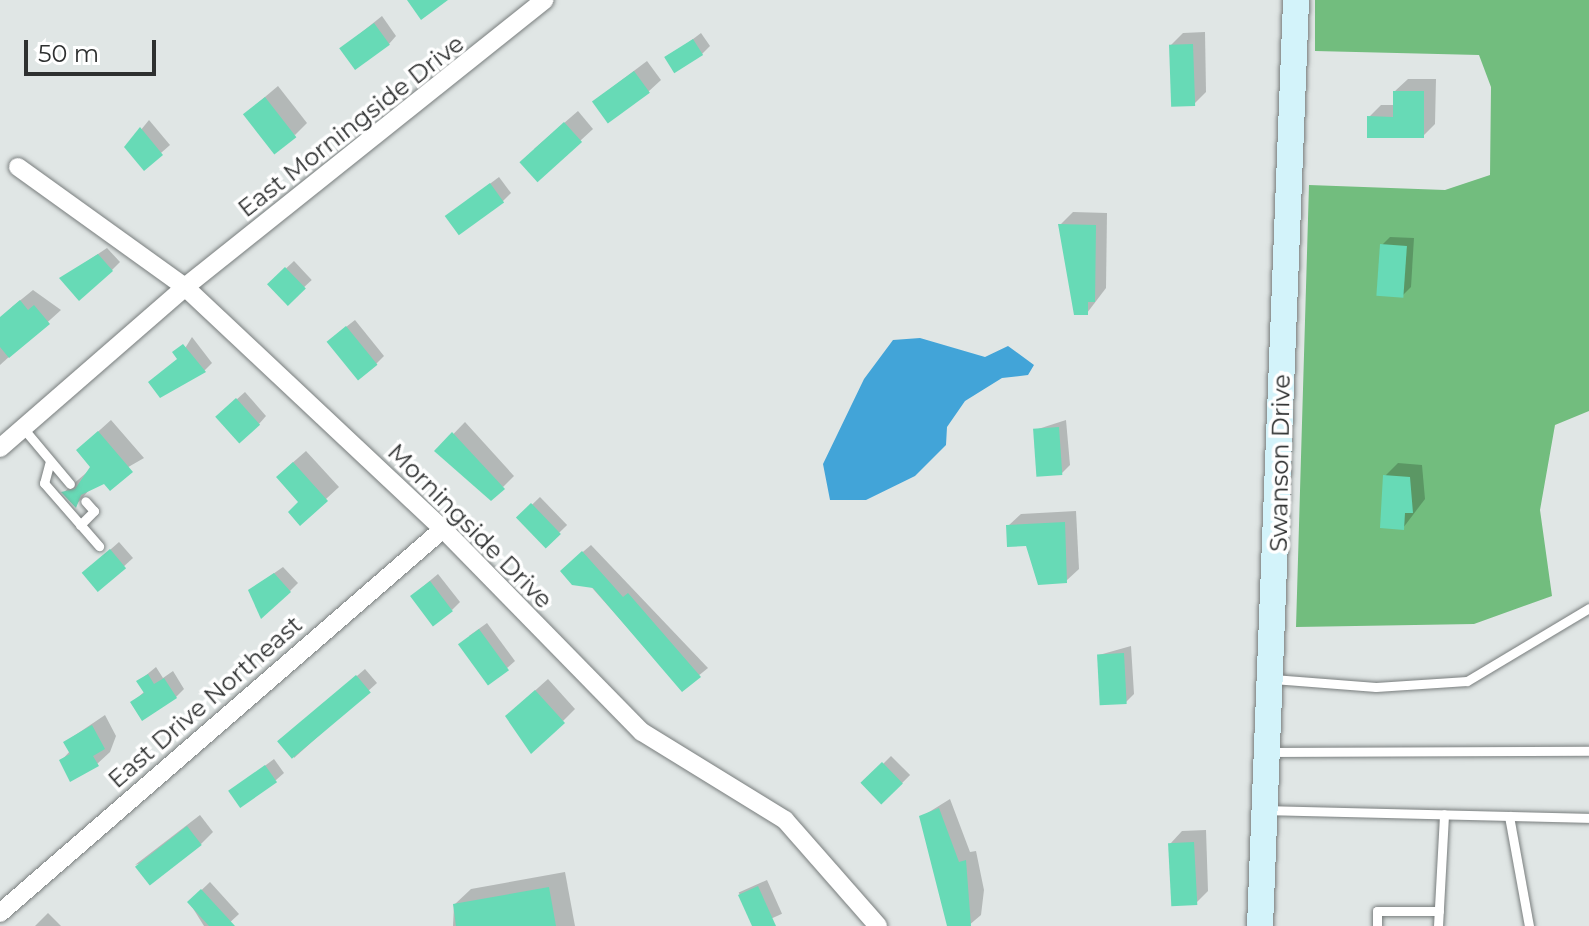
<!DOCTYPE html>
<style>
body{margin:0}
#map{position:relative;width:1589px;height:926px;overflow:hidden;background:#e0e6e5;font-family:Montserrat,sans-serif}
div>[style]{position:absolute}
.forest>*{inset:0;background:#72bd7e}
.water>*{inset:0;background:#42a4d8}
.shadow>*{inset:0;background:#0003;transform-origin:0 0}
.building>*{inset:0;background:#67dab6;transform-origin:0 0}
.roads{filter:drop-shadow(0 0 2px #787d7d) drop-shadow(0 0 2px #787d7d)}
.lane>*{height:9px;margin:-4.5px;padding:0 4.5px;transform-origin:4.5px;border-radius:4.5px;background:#fff}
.street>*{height:18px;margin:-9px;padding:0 9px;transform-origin:9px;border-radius:9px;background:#fff}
.secondary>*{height:26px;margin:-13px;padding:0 13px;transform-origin:13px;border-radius:13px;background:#d3f3fa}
span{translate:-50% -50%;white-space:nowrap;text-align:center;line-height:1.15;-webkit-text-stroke:7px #fff;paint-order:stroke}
.street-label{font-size:24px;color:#2e3030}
.scale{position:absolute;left:24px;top:40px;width:132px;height:36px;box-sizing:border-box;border:4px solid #2e3030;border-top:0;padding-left:10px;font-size:24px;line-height:28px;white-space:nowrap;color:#2e3030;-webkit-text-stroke:6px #fff;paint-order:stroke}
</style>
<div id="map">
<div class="forest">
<i style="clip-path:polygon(1315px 0,1589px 0,1589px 411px,1555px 425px,1540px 510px,1552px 596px,1474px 624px,1296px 627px,1309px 185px,1445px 190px,1490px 175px,1491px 87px,1479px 55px,1315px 51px)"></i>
</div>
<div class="water">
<i style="clip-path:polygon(920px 338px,985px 357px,1008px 346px,1034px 365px,1028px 375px,1002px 378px,965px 401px,947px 427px,946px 445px,915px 476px,866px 500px,830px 500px,823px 464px,864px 379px,893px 340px)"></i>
</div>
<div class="shadow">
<i style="clip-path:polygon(382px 16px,396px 36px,389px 44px,342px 48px)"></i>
<i style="clip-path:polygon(1205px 32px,1206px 92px,1194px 104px,1171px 45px,1183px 33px)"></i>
<i style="clip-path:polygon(701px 33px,710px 46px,702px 54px,668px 58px)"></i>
<i style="clip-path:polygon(647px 61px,661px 80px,648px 92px,594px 101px)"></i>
<i style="clip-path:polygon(1408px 79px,1436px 79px,1435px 124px,1423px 136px,1369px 117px,1381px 105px,1395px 105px,1395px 91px)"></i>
<i style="clip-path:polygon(278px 86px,307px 123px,295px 135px,245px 114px)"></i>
<i style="clip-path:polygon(578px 111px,593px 129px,580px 141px,534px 149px)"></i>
<i style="clip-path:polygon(149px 120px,170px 145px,144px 168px,127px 147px)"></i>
<i style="clip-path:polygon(499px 177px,511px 193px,503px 201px,455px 210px)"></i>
<i style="clip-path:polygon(1073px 212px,1107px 213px,1106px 288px,1087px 313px,1060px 225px)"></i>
<i style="clip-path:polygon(1390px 237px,1414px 238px,1411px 287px,1403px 295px,1382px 245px)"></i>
<i style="clip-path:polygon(107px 248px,120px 262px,112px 270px,62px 278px)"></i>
<i style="left:294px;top:261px;width:26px;height:33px;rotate:47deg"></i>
<i style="clip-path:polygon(33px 290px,61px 310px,0 365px,0 334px,12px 307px)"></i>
<i style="clip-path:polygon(355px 320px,384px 356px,376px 364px,337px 334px)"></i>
<i style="clip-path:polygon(192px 337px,212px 363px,204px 371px,179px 358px)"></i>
<i style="clip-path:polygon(245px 392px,266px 416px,259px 424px,226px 409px)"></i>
<i style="clip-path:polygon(111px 420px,144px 458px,90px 489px,76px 505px,64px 492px,93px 467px,91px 438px)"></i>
<i style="clip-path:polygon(1066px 420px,1070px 465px,1062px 473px,1035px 430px)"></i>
<i style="clip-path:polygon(465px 422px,514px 476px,503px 487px,437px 451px)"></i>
<i style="clip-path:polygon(306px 451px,339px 487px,326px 499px,300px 502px,290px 465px)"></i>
<i style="clip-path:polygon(1398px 463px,1422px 465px,1425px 499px,1403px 528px,1385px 476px)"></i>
<i style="left:540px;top:497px;width:39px;height:30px;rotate:46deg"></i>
<i style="clip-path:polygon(1076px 511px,1079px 569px,1066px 581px,1008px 526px,1021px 514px)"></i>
<i style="clip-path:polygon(119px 542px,133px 558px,99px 589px,93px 565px)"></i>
<i style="clip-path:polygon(591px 545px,708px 668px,682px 689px,570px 563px)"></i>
<i style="clip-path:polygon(283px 567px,298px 583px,290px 591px,250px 590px)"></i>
<i style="clip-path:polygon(438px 574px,460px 602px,452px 610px,420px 589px)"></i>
<i style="clip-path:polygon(487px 623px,515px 661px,507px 668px,469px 636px)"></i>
<i style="clip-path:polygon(1131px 646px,1134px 694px,1126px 702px,1099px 655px)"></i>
<i style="clip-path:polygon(156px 667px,163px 678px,173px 671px,184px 689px,176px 697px,133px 702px,145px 691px,139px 681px)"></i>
<i style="clip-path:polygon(365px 669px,377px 683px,294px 758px,289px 735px)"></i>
<i style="clip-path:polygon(548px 679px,575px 709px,563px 721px,520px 704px)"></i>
<i style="clip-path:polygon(105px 715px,116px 736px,110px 752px,97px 764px,61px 761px,70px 751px,65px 742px)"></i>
<i style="left:891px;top:756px;width:27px;height:39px;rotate:45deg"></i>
<i style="clip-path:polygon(274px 759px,284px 773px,276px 780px,230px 792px)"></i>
<i style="clip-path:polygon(950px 799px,970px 852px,976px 851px,984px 890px,981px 915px,968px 926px,948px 926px,921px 817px)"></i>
<i style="clip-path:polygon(200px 815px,213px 832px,201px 844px,135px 865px)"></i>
<i style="clip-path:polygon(1206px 830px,1208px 891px,1196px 903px,1170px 844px,1182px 831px)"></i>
<i style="clip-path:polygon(565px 872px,575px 926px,453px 926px,454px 905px,471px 889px)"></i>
<i style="left:767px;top:880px;width:37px;height:31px;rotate:66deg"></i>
<i style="clip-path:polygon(210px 882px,239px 914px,226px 926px,204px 926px,189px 902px)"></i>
<i style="clip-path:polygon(48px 913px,61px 926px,35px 926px)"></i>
</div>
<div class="building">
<i style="clip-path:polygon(407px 0,448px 0,421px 20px)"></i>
<i style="left:374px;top:23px;width:27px;height:43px;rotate:54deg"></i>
<i style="left:693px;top:39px;width:19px;height:34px;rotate:58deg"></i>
<i style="left:1193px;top:44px;width:62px;height:24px;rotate:88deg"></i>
<i style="left:634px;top:71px;width:27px;height:52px;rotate:54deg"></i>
<i style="clip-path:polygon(1393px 91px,1424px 91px,1424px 138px,1367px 138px,1367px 116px,1393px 117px)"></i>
<i style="left:265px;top:97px;width:51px;height:28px;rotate:52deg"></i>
<i style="left:564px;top:122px;width:27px;height:60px;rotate:48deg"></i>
<i style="clip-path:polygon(140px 127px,163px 155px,144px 171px,124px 147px)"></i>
<i style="left:490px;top:183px;width:24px;height:56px;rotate:54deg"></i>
<i style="clip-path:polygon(1058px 224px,1096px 225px,1095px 302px,1088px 302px,1088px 315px,1074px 315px)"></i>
<i style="left:1380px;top:244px;width:27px;height:52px;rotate:4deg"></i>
<i style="clip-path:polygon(98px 254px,113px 271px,79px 301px,59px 278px)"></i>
<i style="left:285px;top:267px;width:30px;height:25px;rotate:46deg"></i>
<i style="clip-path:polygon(20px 300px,28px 310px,34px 305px,50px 324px,9px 358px,0 347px,0 317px)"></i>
<i style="left:346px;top:326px;width:50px;height:25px;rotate:51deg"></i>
<i style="clip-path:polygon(183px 344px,206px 372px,160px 398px,148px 382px,177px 359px,172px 352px)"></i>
<i style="left:236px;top:398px;width:36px;height:28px;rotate:48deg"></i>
<i style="left:1059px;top:427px;width:48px;height:26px;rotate:86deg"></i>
<i style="clip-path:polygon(98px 431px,133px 472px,110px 491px,104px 484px,81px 495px,76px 508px,61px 492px,75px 489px,90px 467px,76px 450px)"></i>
<i style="clip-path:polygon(452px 432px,505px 489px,491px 501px,434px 451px)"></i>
<i style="clip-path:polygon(293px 462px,328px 501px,300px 526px,288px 512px,298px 502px,276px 477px)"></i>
<i style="clip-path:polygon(1383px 475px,1410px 477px,1413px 513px,1405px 513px,1404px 530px,1380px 528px)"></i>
<i style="left:531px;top:503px;width:43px;height:21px;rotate:46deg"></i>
<i style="clip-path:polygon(1065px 522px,1067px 583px,1038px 585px,1026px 546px,1007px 547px,1006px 525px)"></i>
<i style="left:110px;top:549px;width:25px;height:37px;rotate:50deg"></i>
<i style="clip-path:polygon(582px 551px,623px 597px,628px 593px,701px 677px,682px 692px,593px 588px,572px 585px,560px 571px)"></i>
<i style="clip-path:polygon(274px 573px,291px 592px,261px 619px,248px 590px)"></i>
<i style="left:430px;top:581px;width:38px;height:25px;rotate:53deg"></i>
<i style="left:479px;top:629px;width:51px;height:26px;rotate:54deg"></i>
<i style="left:1124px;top:653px;width:51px;height:27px;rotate:87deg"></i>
<i style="clip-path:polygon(148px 674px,154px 684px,164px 678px,177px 698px,142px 721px,130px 702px,144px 693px,136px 681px)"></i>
<i style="left:356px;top:675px;width:23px;height:103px;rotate:50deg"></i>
<i style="clip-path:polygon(535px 690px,565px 723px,531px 754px,505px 716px)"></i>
<i style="clip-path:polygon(92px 725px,105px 749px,93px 756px,99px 766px,70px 782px,59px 760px,70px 754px,63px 742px)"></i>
<i style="left:882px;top:762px;width:30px;height:30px;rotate:46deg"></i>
<i style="left:265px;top:765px;width:21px;height:45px;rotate:55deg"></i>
<i style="clip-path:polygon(939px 808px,959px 862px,966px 860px,971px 926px,947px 926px,919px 816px)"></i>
<i style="left:187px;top:826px;width:24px;height:66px;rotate:52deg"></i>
<i style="left:1194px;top:842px;width:63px;height:26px;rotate:87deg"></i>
<i style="clip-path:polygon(758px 886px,776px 926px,752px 926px,738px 895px)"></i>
<i style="clip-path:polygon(549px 887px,556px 926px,456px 926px,453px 904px)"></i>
<i style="clip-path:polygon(201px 889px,235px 926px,209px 926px,187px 902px)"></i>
</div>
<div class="roads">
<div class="lane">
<i style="left:23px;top:428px;width:73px;rotate:50deg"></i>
<i style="left:50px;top:461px;width:23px;rotate:105deg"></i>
<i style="left:44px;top:483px;width:84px;rotate:48.9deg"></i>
<i style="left:80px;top:525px;width:20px;rotate:-45deg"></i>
<i style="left:94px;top:511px;width:13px;rotate:-132deg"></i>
<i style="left:1273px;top:679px;width:103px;rotate:4.4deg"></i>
<i style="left:1376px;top:687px;width:91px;rotate:-3.8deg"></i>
<i style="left:1467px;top:681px;width:142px;rotate:-30.9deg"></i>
<i style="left:1269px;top:752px;width:320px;rotate:-0.2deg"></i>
<i style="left:1266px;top:810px;width:323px;rotate:1.4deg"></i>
<i style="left:1509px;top:816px;width:112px;rotate:79.7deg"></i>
<i style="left:1377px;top:926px;width:15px;rotate:-90deg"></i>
<i style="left:1377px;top:911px;width:62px"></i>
<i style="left:1438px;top:926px;width:112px;rotate:-86.9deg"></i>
</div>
<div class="street">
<i style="left:18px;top:167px;width:206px;rotate:35.7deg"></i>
<i style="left:185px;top:287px;width:354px;rotate:43.2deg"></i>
<i style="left:443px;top:529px;width:284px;rotate:45.6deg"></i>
<i style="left:642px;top:732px;width:168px;rotate:31.6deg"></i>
<i style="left:785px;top:820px;width:141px;rotate:48.7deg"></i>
<i style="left:0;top:448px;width:245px;rotate:-41deg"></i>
<i style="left:185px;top:287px;width:460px;rotate:-38.6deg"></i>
<i style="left:0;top:913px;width:586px;rotate:-40.92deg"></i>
</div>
<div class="secondary">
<i style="left:1260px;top:926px;width:927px;rotate:-87.77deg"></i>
</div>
</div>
<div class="street-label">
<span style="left:351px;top:126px;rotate:-38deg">East Morningside Drive</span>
<span style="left:1280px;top:463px;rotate:-89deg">Swanson Drive</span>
<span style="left:470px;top:526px;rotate:45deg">Morningside Drive</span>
<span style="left:205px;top:702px;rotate:-41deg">East Drive Northeast</span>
</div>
<div class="scale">50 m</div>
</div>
